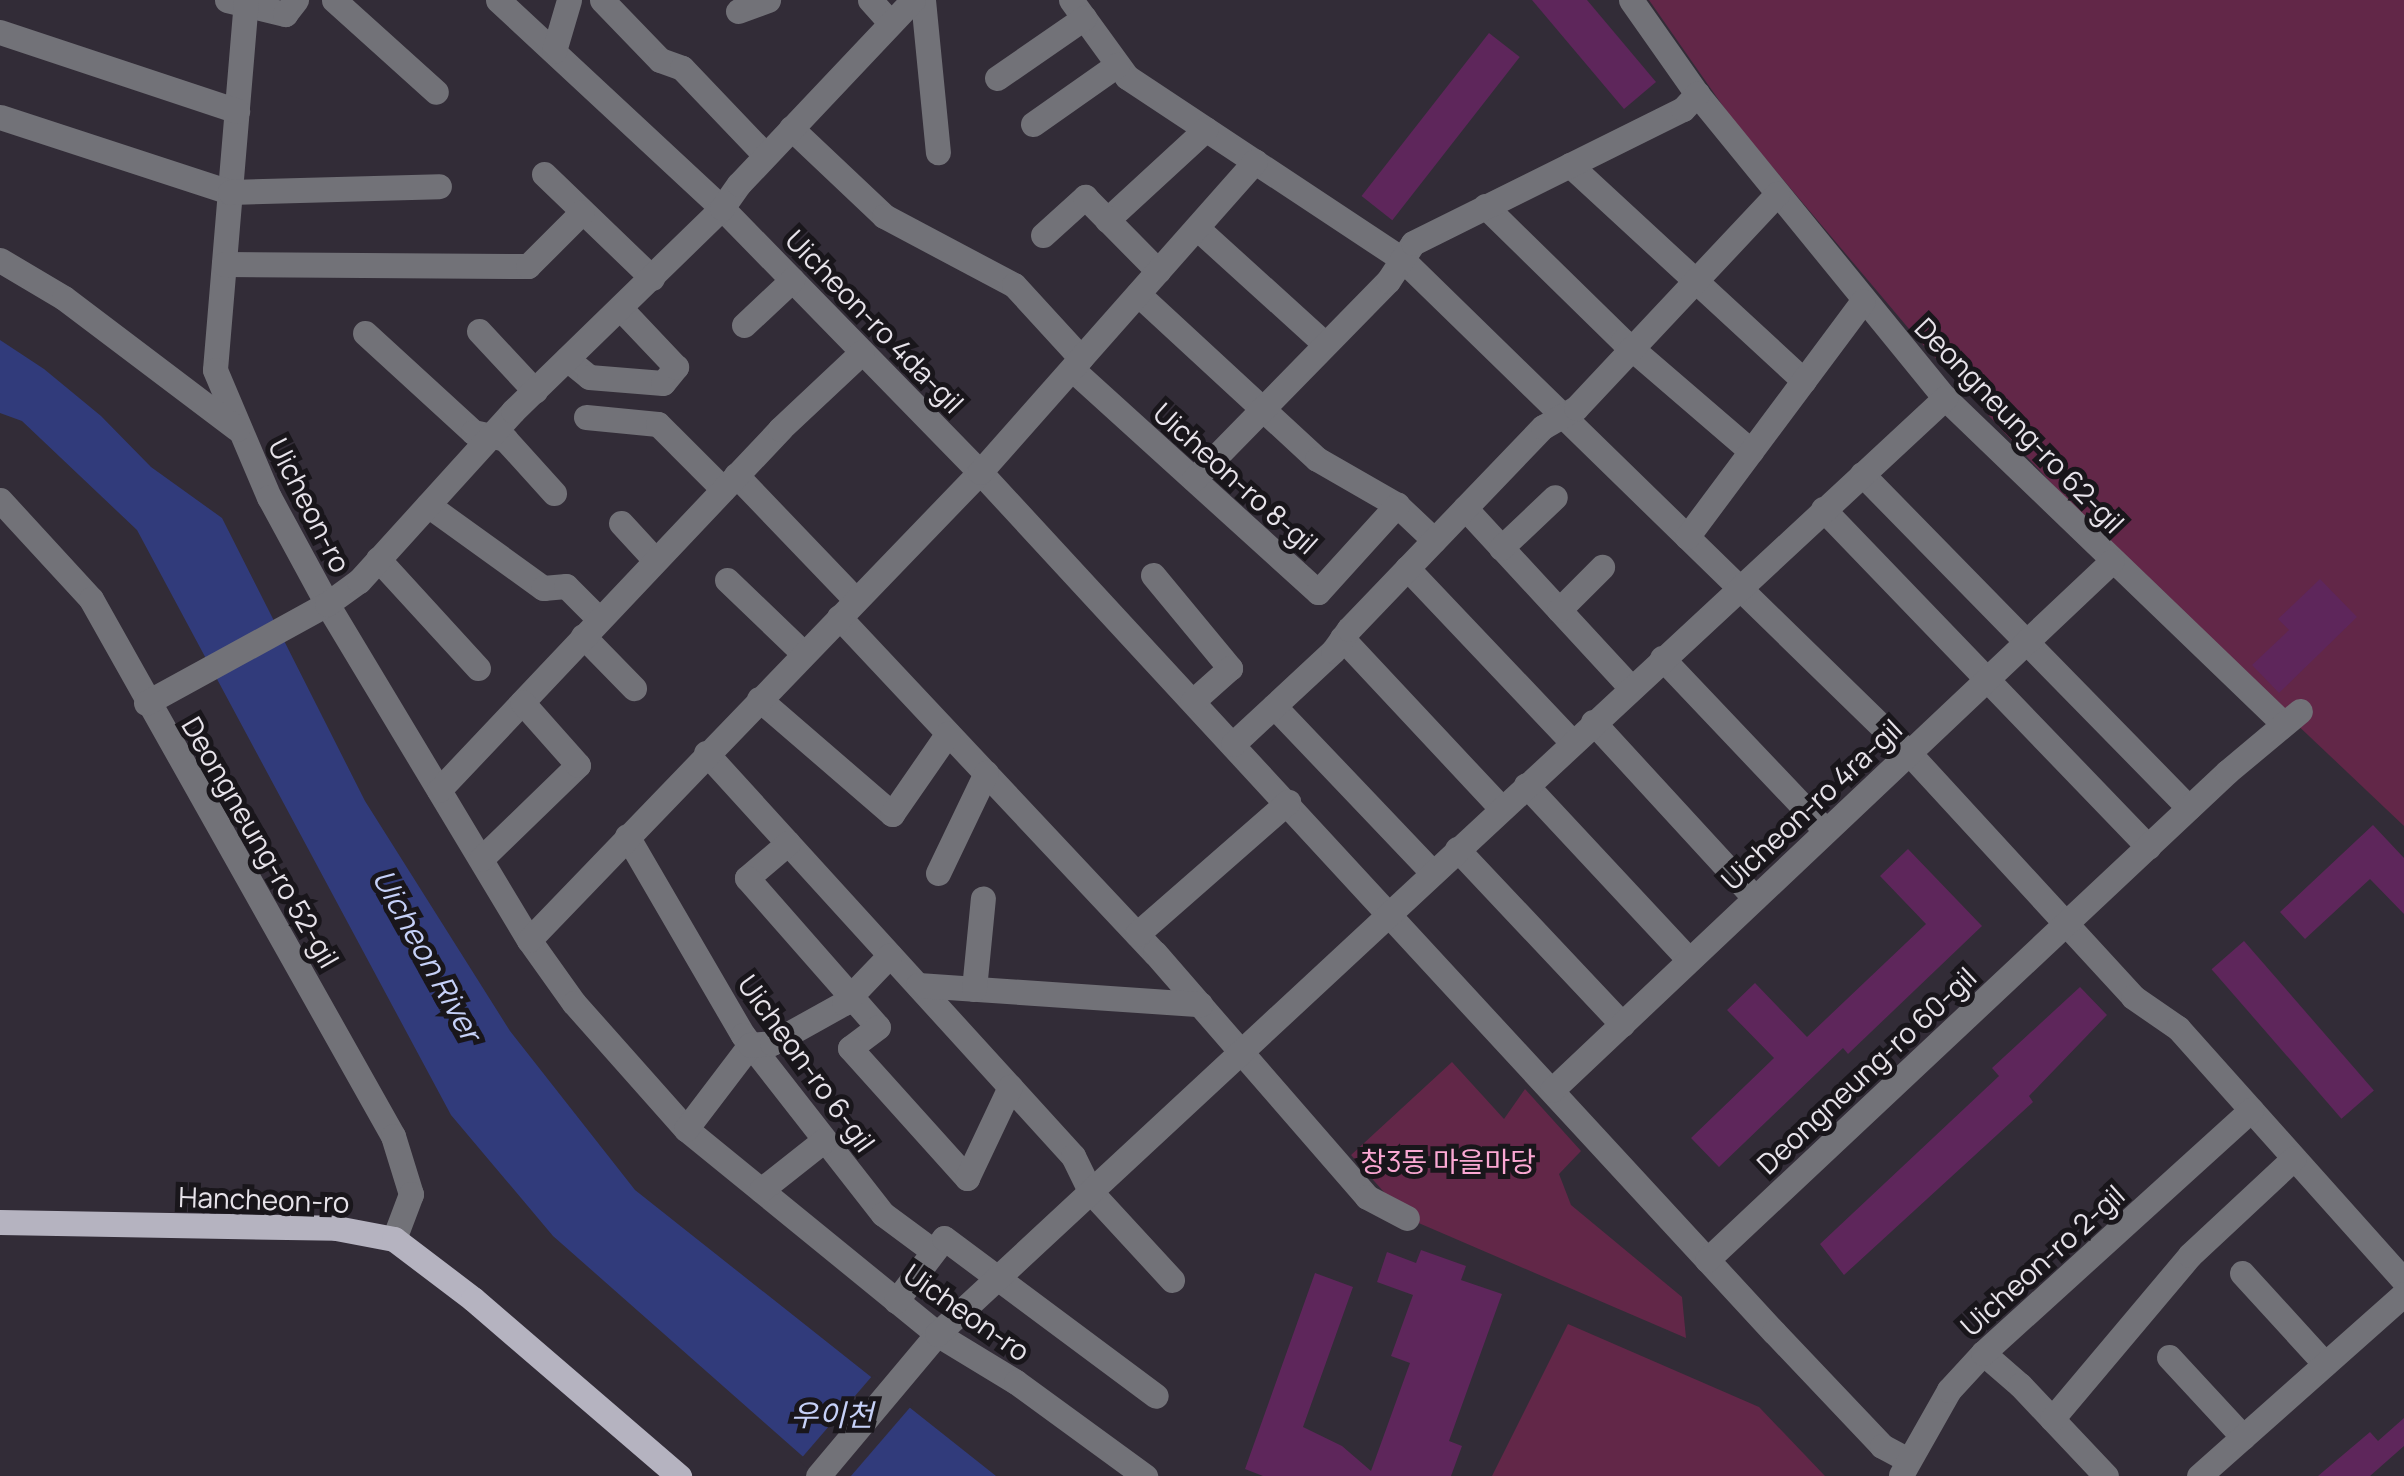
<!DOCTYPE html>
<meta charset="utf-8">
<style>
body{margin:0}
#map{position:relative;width:2404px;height:1476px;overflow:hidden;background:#322c37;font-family:Manrope,"Noto Sans KR",sans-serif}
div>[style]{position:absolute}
.green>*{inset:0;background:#622748}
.water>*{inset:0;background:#313b7b}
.pier>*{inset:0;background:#322c37}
.building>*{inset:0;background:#5e265b;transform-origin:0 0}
.minor>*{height:25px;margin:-12.5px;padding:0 12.5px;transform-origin:12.5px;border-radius:12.5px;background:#727278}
.major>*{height:25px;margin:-12.5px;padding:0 12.5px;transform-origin:12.5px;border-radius:12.5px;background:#b5b3c0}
span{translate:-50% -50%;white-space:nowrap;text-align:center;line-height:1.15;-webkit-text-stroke:10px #19161b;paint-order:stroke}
.street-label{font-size:28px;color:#e7e3ea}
.park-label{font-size:28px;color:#fba8d3}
.water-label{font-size:30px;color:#c6d1f8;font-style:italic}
</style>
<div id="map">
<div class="green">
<i style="clip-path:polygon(1649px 0,2404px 0,2404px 826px,2116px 553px,1915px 336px,1732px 119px)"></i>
<i style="clip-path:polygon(1452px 1062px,1504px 1119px,1525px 1089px,1581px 1151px,1559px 1174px,1571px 1205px,1682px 1297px,1686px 1338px,1407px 1218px,1351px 1155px)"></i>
<i style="clip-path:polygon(1568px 1324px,1759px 1407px,1825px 1476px,1492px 1476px)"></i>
</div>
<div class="water">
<i style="clip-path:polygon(0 340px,44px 369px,101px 416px,151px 467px,222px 518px,365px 801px,510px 1031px,635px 1190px,996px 1476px,825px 1476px,553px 1236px,451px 1115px,137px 530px,22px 421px,0 413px)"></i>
</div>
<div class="pier">
<i style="clip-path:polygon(873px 1375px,913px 1404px,851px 1476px,817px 1476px,799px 1461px)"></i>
</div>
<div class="building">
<i style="clip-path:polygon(1532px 0,1587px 0,1656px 82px,1624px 109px)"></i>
<i style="left:1489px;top:33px;width:39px;height:207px;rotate:38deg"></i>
<i style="clip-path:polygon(2320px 579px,2357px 617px,2279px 693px,2252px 665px,2289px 630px,2278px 619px)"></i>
<i style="clip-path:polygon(2373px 825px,2404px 858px,2404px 914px,2370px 879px,2305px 939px,2280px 912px)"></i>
<i style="clip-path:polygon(1908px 849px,1982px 926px,1848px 1054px,1843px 1048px,1719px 1167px,1691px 1138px,1774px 1058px,1727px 1010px,1755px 983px,1807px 1037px,1926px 924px,1880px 876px)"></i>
<i style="left:2244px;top:941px;width:198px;height:43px;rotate:49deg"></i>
<i style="clip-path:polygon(2080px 987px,2107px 1015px,2029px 1096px,2033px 1102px,1844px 1275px,1820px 1244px,1999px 1076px,1992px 1068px)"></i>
<i style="clip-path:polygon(1421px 1250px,1466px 1266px,1461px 1280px,1502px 1294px,1449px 1441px,1462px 1446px,1451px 1476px,1263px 1476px,1245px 1469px,1315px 1273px,1353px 1287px,1303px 1427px,1342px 1446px,1371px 1471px,1410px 1363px,1391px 1356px,1413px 1295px,1377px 1282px,1387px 1252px,1416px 1263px)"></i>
<i style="clip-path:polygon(2404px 1418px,2404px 1446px,2370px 1476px,2318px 1476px,2370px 1432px,2378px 1441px)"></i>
</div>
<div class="minor">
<i style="left:227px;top:0;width:60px;rotate:13.6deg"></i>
<i style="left:285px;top:14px;width:18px;rotate:-52deg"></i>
<i style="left:246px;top:0;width:371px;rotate:94.8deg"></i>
<i style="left:215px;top:370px;width:138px;rotate:67deg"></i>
<i style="left:269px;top:497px;width:122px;rotate:61.5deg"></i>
<i style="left:327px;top:604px;width:392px;rotate:59deg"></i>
<i style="left:529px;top:940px;width:77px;rotate:54.5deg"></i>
<i style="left:574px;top:1003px;width:169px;rotate:48.4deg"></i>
<i style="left:686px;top:1129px;width:324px;rotate:39.2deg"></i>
<i style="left:937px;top:1334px;width:92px;rotate:31.3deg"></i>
<i style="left:1016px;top:1382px;width:160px;rotate:36.1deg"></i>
<i style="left:334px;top:0;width:137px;rotate:42deg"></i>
<i style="left:498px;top:0;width:306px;rotate:42.9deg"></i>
<i style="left:722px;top:208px;width:369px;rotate:45.7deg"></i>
<i style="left:980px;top:472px;width:1170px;rotate:47.29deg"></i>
<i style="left:1774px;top:1332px;width:157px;rotate:46.5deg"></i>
<i style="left:1882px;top:1446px;width:27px;rotate:28deg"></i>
<i style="left:602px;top:0;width:83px;rotate:46deg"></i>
<i style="left:660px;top:60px;width:23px;rotate:20deg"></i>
<i style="left:682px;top:68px;width:120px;rotate:46.3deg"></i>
<i style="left:870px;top:0;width:31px;rotate:48deg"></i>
<i style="left:923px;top:0;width:153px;rotate:84.4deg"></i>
<i style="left:1071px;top:0;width:95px;rotate:54deg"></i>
<i style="left:1127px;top:77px;width:330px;rotate:33.5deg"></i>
<i style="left:1402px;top:259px;width:708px;rotate:44.26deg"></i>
<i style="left:1909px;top:753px;width:331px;rotate:47.4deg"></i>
<i style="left:2133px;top:997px;width:55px;rotate:34.6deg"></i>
<i style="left:2178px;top:1028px;width:339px;rotate:48.2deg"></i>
<i style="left:1631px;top:0;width:115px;rotate:54.9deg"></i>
<i style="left:1697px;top:94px;width:392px;rotate:50.8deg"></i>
<i style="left:1945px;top:398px;width:470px;rotate:43.9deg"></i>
<i style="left:738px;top:11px;width:32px;rotate:-20deg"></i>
<i style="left:0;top:32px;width:250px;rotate:18.4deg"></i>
<i style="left:554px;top:51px;width:53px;rotate:-73.6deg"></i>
<i style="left:997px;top:78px;width:106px;rotate:-34.6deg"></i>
<i style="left:0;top:117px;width:242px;rotate:18.1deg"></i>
<i style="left:230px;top:192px;width:209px;rotate:-1.6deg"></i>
<i style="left:1033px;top:124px;width:103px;rotate:-35.1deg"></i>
<i style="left:791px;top:128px;width:128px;rotate:43.4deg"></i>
<i style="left:884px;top:216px;width:147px;rotate:28deg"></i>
<i style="left:1014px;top:285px;width:99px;rotate:47.5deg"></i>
<i style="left:1570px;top:165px;width:318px;rotate:42.7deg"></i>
<i style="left:544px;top:174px;width:150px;rotate:43.9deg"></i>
<i style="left:1485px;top:206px;width:193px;rotate:44.4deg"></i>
<i style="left:1623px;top:341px;width:169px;rotate:40.7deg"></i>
<i style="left:1107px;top:220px;width:134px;rotate:-42.6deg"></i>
<i style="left:1197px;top:228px;width:173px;rotate:42.2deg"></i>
<i style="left:1043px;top:235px;width:57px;rotate:-42.1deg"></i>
<i style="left:1085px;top:197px;width:104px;rotate:45.4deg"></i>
<i style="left:0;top:260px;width:74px;rotate:30.7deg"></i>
<i style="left:64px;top:298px;width:217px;rotate:37.1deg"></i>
<i style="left:224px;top:264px;width:304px;rotate:0.4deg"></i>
<i style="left:528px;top:266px;width:76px;rotate:-45deg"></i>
<i style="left:1138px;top:294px;width:243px;rotate:42.7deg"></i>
<i style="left:1317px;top:459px;width:92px;rotate:29.9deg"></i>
<i style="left:1397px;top:505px;width:51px;rotate:43.4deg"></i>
<i style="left:744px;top:325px;width:66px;rotate:-43.2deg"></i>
<i style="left:479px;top:331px;width:82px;rotate:47deg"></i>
<i style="left:365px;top:333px;width:147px;rotate:42.5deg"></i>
<i style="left:473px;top:432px;width:33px;rotate:12deg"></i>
<i style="left:505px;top:439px;width:73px;rotate:47.8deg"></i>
<i style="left:567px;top:359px;width:28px;rotate:39deg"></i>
<i style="left:589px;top:377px;width:74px;rotate:4.6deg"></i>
<i style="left:663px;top:383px;width:21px;rotate:-51deg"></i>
<i style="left:676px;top:367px;width:80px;rotate:-133.5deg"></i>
<i style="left:1072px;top:369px;width:332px;rotate:42.2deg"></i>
<i style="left:1318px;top:592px;width:118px;rotate:-47.8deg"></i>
<i style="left:586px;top:417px;width:72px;rotate:5.6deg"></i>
<i style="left:658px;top:424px;width:92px;rotate:45deg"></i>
<i style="left:1862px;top:474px;width:467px;rotate:45.6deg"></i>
<i style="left:736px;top:475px;width:173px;rotate:46.2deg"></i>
<i style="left:1194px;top:479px;width:277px;rotate:-45.6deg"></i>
<i style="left:1388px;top:281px;width:45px;rotate:-56.7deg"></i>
<i style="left:1413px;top:243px;width:301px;rotate:-26.4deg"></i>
<i style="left:1683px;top:109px;width:21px;rotate:-47deg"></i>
<i style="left:0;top:500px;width:134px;rotate:47.4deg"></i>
<i style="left:91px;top:599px;width:616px;rotate:60.65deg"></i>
<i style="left:393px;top:1136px;width:61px;rotate:72.8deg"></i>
<i style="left:411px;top:1194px;width:48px;rotate:110.7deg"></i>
<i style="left:428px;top:505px;width:142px;rotate:35.8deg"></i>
<i style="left:543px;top:588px;width:23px;rotate:-5deg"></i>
<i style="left:566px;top:586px;width:47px;rotate:45deg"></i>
<i style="left:1465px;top:508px;width:243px;rotate:47.3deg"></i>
<i style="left:1823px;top:509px;width:469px;rotate:46.1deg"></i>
<i style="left:621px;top:523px;width:50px;rotate:47.4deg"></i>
<i style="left:1687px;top:537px;width:294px;rotate:-53.3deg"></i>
<i style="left:1501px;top:548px;width:74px;rotate:-43.4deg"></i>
<i style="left:378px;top:559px;width:148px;rotate:47.5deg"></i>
<i style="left:1407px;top:568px;width:240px;rotate:46.5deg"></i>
<i style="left:1153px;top:575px;width:121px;rotate:50.4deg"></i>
<i style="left:1230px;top:668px;width:50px;rotate:138.3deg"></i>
<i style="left:727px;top:580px;width:105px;rotate:43.8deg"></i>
<i style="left:1559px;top:610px;width:61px;rotate:-45deg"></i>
<i style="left:839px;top:617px;width:461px;rotate:46.8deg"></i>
<i style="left:1155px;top:953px;width:323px;rotate:49deg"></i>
<i style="left:1367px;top:1197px;width:45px;rotate:27.7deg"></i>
<i style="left:583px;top:636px;width:73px;rotate:45.6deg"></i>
<i style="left:1342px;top:638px;width:233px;rotate:46.9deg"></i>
<i style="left:1662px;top:658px;width:238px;rotate:46.5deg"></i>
<i style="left:759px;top:699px;width:176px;rotate:40.8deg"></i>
<i style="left:892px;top:814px;width:98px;rotate:-55.3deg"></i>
<i style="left:146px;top:703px;width:206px;rotate:-28.7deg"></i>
<i style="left:327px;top:604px;width:39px;rotate:-36deg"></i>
<i style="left:359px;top:581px;width:229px;rotate:-47.8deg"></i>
<i style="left:513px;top:411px;width:291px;rotate:-44.2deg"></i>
<i style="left:722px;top:208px;width:29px;rotate:-55deg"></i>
<i style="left:739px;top:184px;width:253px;rotate:-46.6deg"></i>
<i style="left:1274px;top:706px;width:229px;rotate:46.4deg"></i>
<i style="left:1593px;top:722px;width:239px;rotate:47.4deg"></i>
<i style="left:1233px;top:744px;width:137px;rotate:-42.9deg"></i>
<i style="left:1333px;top:651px;width:27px;rotate:-54deg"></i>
<i style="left:1349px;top:629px;width:280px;rotate:-46.2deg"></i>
<i style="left:1543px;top:427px;width:38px;rotate:-30deg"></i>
<i style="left:1576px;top:408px;width:294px;rotate:-46.8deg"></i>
<i style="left:706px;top:753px;width:545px;rotate:47.68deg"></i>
<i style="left:1073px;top:1156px;width:39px;rotate:64deg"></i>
<i style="left:1090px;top:1191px;width:121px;rotate:47.3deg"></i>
<i style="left:1526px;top:785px;width:239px;rotate:47deg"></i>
<i style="left:439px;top:790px;width:497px;rotate:-46.6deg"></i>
<i style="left:780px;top:429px;width:112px;rotate:-43.2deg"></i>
<i style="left:627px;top:836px;width:230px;rotate:59.8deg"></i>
<i style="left:743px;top:1035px;width:227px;rotate:52deg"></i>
<i style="left:883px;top:1214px;width:62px;rotate:36.5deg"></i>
<i style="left:788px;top:843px;width:54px;rotate:139.5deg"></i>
<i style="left:747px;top:878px;width:198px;rotate:48.7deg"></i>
<i style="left:878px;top:1027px;width:35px;rotate:143deg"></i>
<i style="left:850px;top:1048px;width:175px;rotate:48deg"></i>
<i style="left:967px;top:1178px;width:101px;rotate:-64.7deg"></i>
<i style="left:1457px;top:849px;width:241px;rotate:46.7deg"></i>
<i style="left:481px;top:859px;width:135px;rotate:-44.1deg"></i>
<i style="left:578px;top:765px;width:84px;rotate:-131.6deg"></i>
<i style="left:938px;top:873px;width:111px;rotate:-64.4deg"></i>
<i style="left:1137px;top:934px;width:201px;rotate:-41.2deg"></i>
<i style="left:529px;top:940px;width:650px;rotate:-46.06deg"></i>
<i style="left:980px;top:472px;width:415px;rotate:-48.5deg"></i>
<i style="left:918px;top:985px;width:283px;rotate:3.9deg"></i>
<i style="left:974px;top:989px;width:91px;rotate:-84.4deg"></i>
<i style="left:1552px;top:1090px;width:770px;rotate:-43.37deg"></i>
<i style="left:686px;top:1129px;width:106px;rotate:-52.7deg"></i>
<i style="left:750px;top:1045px;width:22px;rotate:-5deg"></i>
<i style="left:772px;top:1043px;width:82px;rotate:-29.1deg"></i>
<i style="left:844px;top:1003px;width:66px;rotate:-46.2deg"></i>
<i style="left:761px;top:1190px;width:79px;rotate:-38.3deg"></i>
<i style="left:1707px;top:1260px;width:713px;rotate:-43.18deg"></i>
<i style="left:2227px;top:772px;width:95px;rotate:-39.9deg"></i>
<i style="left:2242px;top:1273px;width:123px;rotate:47.6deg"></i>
<i style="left:896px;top:1301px;width:79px;rotate:-52.7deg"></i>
<i style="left:944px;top:1238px;width:264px;rotate:36.7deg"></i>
<i style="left:1983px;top:1353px;width:49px;rotate:40.9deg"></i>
<i style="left:2020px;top:1385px;width:125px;rotate:46.6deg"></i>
<i style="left:2169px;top:1357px;width:109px;rotate:47.2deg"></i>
<i style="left:2052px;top:1419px;width:214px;rotate:-49.9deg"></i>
<i style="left:2190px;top:1255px;width:142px;rotate:-43deg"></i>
<i style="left:1901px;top:1475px;width:98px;rotate:-60.5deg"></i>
<i style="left:1949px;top:1390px;width:50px;rotate:-47.4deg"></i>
<i style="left:1983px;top:1353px;width:362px;rotate:-42.2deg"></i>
<i style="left:818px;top:1476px;width:185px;rotate:-50deg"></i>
<i style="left:937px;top:1334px;width:1376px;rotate:-42.88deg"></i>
<i style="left:2199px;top:1476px;width:274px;rotate:-41.6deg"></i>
</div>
<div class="major">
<i style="left:0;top:1222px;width:336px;rotate:1deg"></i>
<i style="left:336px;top:1228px;width:59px;rotate:10.7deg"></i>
<i style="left:394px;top:1239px;width:99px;rotate:37.2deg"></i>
<i style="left:473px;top:1299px;width:272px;rotate:40.7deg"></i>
</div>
<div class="street-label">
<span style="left:875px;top:321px;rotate:46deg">Uicheon-ro 4da-gil</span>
<span style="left:2020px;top:425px;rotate:46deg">Deongneung-ro 62-gil</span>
<span style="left:1236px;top:478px;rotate:42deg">Uicheon-ro 8-gil</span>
<span style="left:310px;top:505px;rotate:63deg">Uicheon-ro</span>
<span style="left:1811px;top:804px;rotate:-43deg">Uicheon-ro 4ra-gil</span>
<span style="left:261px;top:842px;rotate:60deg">Deongneung-ro 52-gil</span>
<span style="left:807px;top:1063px;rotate:54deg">Uicheon-ro 6-gil</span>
<span style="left:1866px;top:1070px;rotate:-43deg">Deongneung-ro 60-gil</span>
<span style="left:264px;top:1199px;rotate:2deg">Hancheon-ro</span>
<span style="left:2042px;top:1260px;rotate:-42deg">Uicheon-ro 2-gil</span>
<span style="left:967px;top:1312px;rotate:35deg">Uicheon-ro</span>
</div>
<div class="park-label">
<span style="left:1448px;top:1161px">창3동 마을마당</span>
</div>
<div class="water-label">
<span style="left:427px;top:955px;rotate:61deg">Uicheon River</span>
<span style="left:832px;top:1415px">우이천</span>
</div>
</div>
